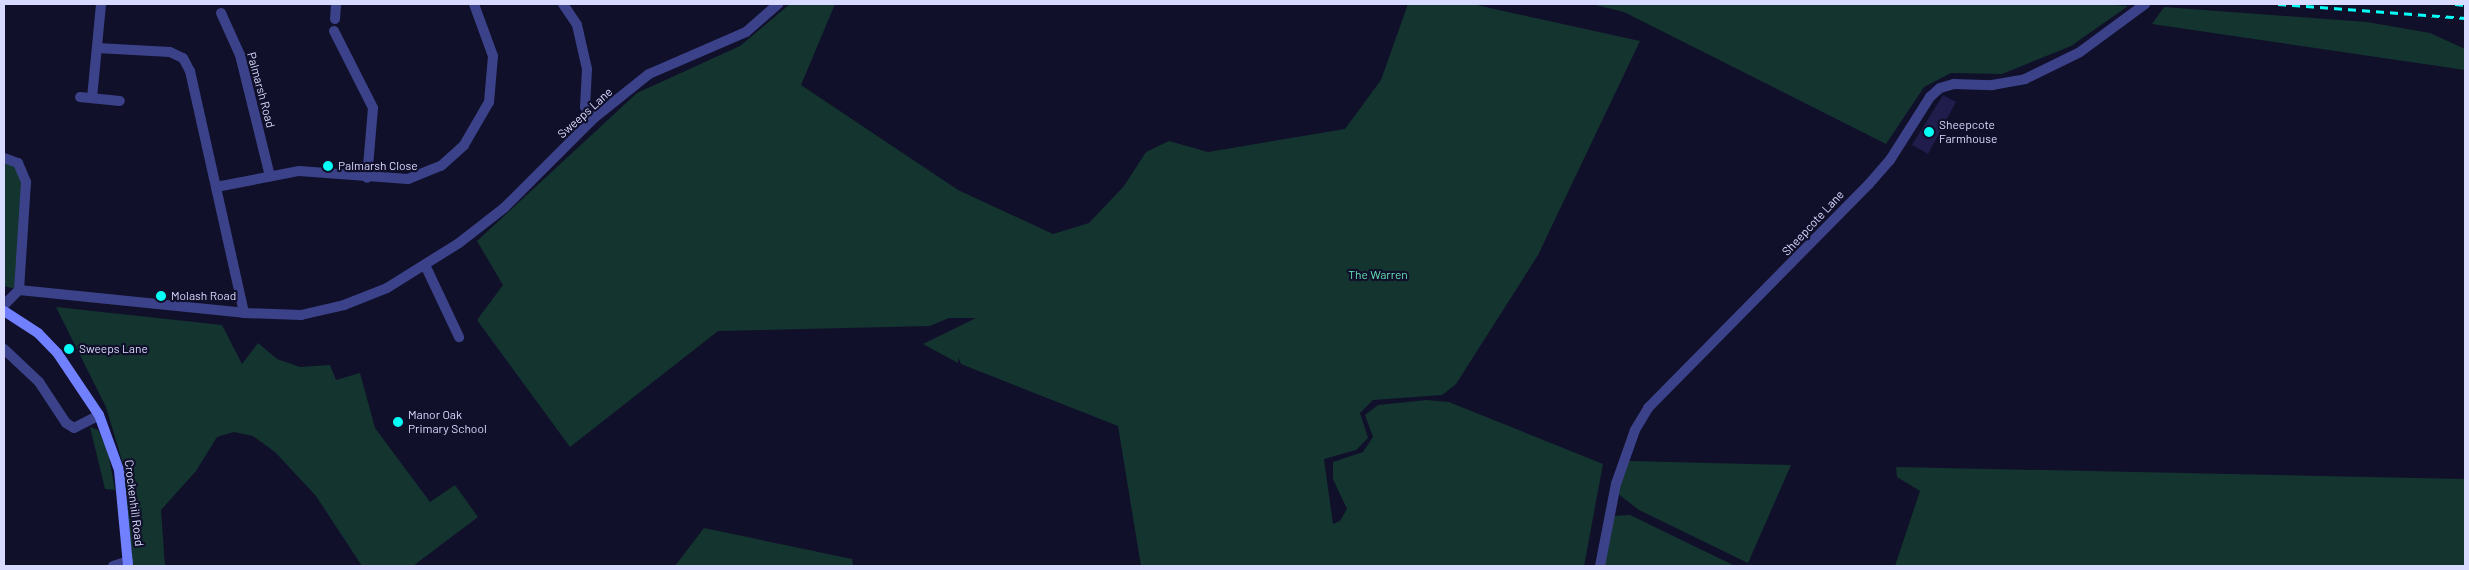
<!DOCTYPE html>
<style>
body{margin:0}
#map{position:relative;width:2469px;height:570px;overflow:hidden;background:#11102a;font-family:Barlow,sans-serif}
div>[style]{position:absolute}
.green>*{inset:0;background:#13342f}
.building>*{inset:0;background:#201c4b}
.minor>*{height:10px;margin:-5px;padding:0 5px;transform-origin:5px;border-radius:5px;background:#3b4289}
.tertiary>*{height:10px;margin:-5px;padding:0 5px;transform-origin:5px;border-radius:5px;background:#3b4289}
.secondary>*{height:10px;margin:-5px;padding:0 5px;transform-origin:5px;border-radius:5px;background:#7080ff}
.rail>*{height:3px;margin-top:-1.5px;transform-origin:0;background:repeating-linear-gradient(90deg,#05fff7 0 8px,transparent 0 14px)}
.dots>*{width:14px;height:14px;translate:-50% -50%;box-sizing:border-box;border:2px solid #11102a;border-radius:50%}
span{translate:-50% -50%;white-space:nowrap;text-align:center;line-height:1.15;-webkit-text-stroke:4.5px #11102a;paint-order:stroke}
.street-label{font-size:12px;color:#d9daff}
.poi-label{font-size:12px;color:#d9daff}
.left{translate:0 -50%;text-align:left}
.park-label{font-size:12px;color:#63e2b1}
.frame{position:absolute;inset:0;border:5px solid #d9daff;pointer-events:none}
</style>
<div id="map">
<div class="green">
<i style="clip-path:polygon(790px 4px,835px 4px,801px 85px,958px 190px,1053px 234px,1089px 223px,1124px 186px,1146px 152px,1169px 141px,1208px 152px,1345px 129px,1381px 80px,1408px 4px,1472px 4px,1640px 41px,1538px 255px,1456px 384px,1442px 395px,1373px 400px,1360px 413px,1368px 438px,1356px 450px,1324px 459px,1333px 524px,1340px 521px,1347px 509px,1333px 479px,1333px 462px,1363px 452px,1373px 437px,1365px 415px,1378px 405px,1426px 400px,1449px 402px,1603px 464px,1584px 566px,1141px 566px,1118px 426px,961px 364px,958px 357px,958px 363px,923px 344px,976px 318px,949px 318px,930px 326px,718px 331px,570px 447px,477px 320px,503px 285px,477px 241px,637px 93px,740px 46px)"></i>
<i style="clip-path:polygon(1591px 4px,2096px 4px,2128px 6px,2071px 46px,2002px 74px,1951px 73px,1924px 87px,1886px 144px,1624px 12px)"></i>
<i style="clip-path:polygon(2164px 7px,2367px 22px,2430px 33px,2465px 49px,2465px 70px,2152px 24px)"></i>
<i style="clip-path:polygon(4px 158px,22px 168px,19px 290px,4px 286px)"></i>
<i style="clip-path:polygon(56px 307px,222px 325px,242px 364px,258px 343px,277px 359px,300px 367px,330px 365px,336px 380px,360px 373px,375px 428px,430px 502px,455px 485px,478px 517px,413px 566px,362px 566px,316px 496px,275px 452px,253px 436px,234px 432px,217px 437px,196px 471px,161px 510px,165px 566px,133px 566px,123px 464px,106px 407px)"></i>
<i style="clip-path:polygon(90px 427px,98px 430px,108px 452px,115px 490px,105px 489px)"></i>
<i style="clip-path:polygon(1629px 461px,1791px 465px,1748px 563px,1639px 510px,1617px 493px)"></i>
<i style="clip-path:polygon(1896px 467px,2465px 479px,2465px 566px,1895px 566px,1920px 491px,1897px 477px)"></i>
<i style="clip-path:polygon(1630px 515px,1735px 566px,1604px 566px,1613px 516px)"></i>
<i style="clip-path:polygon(704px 528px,852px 559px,853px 566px,675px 566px)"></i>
</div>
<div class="building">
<i style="clip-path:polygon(1943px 95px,1956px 102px,1928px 154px,1912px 145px)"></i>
</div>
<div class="minor">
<i style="left:563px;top:4px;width:25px;rotate:56deg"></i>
<i style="left:577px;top:25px;width:45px;rotate:77.2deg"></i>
<i style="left:587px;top:69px;width:38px;rotate:93deg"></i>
<i style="left:585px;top:107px;width:14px;rotate:51deg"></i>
<i style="left:221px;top:13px;width:46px;rotate:65.7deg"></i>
<i style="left:240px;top:55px;width:125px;rotate:76.1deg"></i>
<i style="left:335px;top:19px;width:15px;rotate:-86deg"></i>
<i style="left:334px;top:31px;width:86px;rotate:63.1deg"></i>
<i style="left:373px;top:108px;width:70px;rotate:94.9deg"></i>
<i style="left:97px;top:48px;width:73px;rotate:3.1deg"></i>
<i style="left:170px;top:52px;width:14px;rotate:25deg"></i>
<i style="left:183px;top:58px;width:15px;rotate:62deg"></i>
<i style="left:190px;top:71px;width:248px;rotate:77.4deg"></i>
<i style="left:80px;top:97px;width:40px;rotate:5.7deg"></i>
<i style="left:92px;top:98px;width:94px;rotate:-84.5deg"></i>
<i style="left:4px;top:158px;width:15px;rotate:20deg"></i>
<i style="left:18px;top:163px;width:21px;rotate:67deg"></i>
<i style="left:26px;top:182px;width:108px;rotate:93.7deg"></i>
<i style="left:216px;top:187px;width:85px;rotate:-10.9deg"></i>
<i style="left:299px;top:171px;width:109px;rotate:4.2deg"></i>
<i style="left:408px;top:179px;width:35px;rotate:-22deg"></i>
<i style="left:441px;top:166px;width:31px;rotate:-42deg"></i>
<i style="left:464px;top:145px;width:50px;rotate:-59.8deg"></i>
<i style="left:489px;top:102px;width:46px;rotate:-85deg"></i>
<i style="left:493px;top:56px;width:55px;rotate:-110.1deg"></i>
<i style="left:425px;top:265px;width:80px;rotate:64.7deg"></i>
<i style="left:4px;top:349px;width:48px;rotate:43.3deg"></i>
<i style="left:39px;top:382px;width:49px;rotate:56.6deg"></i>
<i style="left:66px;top:423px;width:9px;rotate:32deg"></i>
<i style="left:74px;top:428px;width:28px;rotate:-27deg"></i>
<i style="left:113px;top:566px;width:16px;rotate:-18deg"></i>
<i style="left:1600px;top:566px;width:84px;rotate:-79deg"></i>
<i style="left:1616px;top:484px;width:57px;rotate:-70.6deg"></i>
<i style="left:1635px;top:430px;width:26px;rotate:-59deg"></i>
<i style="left:1648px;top:408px;width:315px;rotate:-45.4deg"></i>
<i style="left:1869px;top:184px;width:32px;rotate:-49deg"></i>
<i style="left:1890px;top:160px;width:75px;rotate:-57.6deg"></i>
<i style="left:1930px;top:97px;width:13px;rotate:-42deg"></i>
<i style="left:1940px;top:88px;width:15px;rotate:-16deg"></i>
<i style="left:1954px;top:84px;width:38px;rotate:2deg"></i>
<i style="left:1992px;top:85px;width:34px;rotate:-10deg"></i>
<i style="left:2025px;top:79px;width:61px;rotate:-26.1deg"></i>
<i style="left:2080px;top:52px;width:81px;rotate:-36.4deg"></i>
</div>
<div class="tertiary">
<i style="left:4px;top:305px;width:21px;rotate:-45deg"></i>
<i style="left:19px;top:290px;width:226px;rotate:5.8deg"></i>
<i style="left:244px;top:313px;width:57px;rotate:2deg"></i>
<i style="left:301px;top:315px;width:44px;rotate:-13.1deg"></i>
<i style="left:344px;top:305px;width:46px;rotate:-21.6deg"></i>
<i style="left:387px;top:288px;width:85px;rotate:-32deg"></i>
<i style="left:459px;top:243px;width:57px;rotate:-37.9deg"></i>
<i style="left:504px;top:208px;width:127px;rotate:-45deg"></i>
<i style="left:594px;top:118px;width:70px;rotate:-38.7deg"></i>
<i style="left:649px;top:74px;width:106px;rotate:-23.4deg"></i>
<i style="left:746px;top:32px;width:43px;rotate:-41.2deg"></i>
</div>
<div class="secondary">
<i style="left:4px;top:311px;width:40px;rotate:32.9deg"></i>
<i style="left:38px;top:333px;width:29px;rotate:46deg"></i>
<i style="left:58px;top:354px;width:73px;rotate:56.1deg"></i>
<i style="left:99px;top:415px;width:59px;rotate:70deg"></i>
<i style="left:119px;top:470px;width:96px;rotate:84.6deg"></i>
</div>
<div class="rail">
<i style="left:2278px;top:4px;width:188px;rotate:4.3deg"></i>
<i style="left:2455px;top:4px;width:10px;rotate:6deg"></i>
</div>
<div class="dots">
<i style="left:1929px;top:132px;background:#05fff7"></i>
<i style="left:328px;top:166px;background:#05fff7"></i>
<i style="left:161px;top:296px;background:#05fff7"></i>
<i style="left:69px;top:349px;background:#05fff7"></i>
<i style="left:398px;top:422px;background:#05fff7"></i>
</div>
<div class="street-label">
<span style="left:261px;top:90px;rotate:75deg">Palmarsh Road</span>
<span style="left:585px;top:113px;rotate:-42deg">Sweeps Lane</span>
<span style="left:1813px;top:223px;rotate:-47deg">Sheepcote Lane</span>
<span style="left:134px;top:503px;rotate:83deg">Crockenhill Road</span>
</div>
<div class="poi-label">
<span class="left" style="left:1939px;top:132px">Sheepcote<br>Farmhouse</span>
<span class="left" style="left:338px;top:166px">Palmarsh Close</span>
<span class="left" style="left:171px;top:296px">Molash Road</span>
<span class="left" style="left:79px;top:349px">Sweeps Lane</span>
<span class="left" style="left:408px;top:422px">Manor Oak<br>Primary School</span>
</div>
<div class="park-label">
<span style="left:1378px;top:275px">The Warren</span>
</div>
<div class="frame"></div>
</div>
